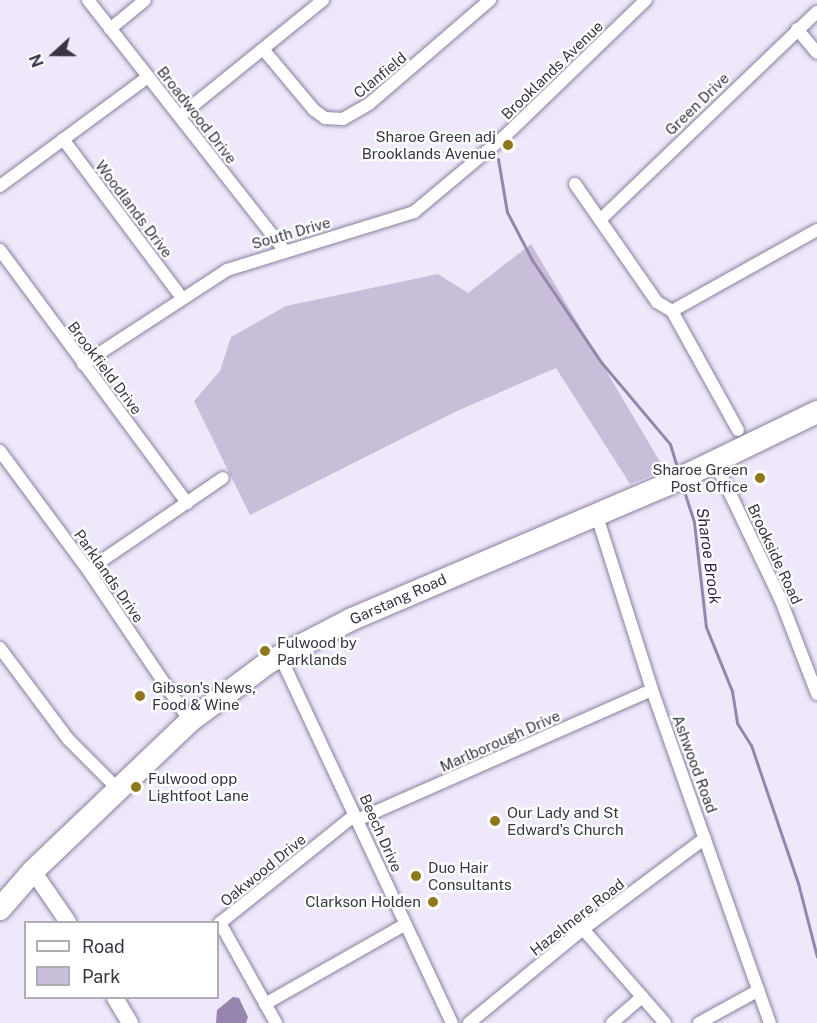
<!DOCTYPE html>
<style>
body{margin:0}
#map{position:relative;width:817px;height:1023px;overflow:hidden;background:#efe8fb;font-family:"Public Sans",sans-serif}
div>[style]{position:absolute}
.green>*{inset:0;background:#c9beda}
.water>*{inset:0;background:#9686ae}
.stream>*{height:3px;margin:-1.5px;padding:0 1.5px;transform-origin:1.5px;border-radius:1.5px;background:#9686ae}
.roads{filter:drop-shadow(0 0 2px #8b809d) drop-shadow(0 0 2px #8b809d)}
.street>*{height:12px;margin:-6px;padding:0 6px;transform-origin:6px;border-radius:6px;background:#fff}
.secondary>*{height:16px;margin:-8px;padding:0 8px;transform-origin:8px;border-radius:8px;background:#fff}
.highway>*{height:22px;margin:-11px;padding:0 11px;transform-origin:11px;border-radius:11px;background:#fff}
.dots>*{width:16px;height:16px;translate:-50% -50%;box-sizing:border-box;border:3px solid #fff;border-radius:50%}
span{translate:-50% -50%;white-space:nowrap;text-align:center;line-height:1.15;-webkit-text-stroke:4.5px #fff;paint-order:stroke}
.street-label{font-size:15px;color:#393541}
.poi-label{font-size:15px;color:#393541}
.right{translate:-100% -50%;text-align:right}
.left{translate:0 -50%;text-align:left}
.water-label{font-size:16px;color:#351c4f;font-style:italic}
.legend{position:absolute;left:24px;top:921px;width:195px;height:78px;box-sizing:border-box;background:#fff;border:2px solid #b0aeb3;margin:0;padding:8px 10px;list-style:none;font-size:18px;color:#393541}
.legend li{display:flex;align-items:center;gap:12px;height:30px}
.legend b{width:30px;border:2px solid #b0aeb3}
.north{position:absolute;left:24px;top:24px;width:60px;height:60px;-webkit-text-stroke:4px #fff;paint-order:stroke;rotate:249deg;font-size:16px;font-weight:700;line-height:24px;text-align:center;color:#393541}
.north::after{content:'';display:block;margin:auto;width:21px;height:27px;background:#393541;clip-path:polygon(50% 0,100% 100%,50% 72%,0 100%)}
</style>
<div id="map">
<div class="green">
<i style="clip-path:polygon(531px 244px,665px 470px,630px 484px,556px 368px,457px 411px,250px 515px,194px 401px,220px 371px,231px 337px,286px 306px,438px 274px,468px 293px)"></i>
</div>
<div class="water">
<i style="clip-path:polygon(233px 997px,239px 998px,248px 1017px,246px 1023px,216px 1023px,217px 1010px)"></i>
</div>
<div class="stream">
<i style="left:498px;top:159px;width:54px;rotate:80.4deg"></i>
<i style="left:507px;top:212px;width:54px;rotate:62.5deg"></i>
<i style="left:532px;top:260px;width:123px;rotate:55.9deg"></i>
<i style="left:601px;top:362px;width:107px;rotate:49.9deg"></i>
<i style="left:670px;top:444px;width:27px;rotate:73deg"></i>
<i style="left:683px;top:488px;width:36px;rotate:72deg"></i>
<i style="left:694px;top:522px;width:106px;rotate:83.5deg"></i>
<i style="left:706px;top:627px;width:69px;rotate:67.9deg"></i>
<i style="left:732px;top:691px;width:32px;rotate:81deg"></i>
<i style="left:737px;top:723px;width:26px;rotate:58deg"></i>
<i style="left:751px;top:745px;width:146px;rotate:71.2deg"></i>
<i style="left:798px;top:883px;width:76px;rotate:75.6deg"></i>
</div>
<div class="roads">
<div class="street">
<i style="left:88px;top:0;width:316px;rotate:51.9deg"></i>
<i style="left:110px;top:29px;width:45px;rotate:-39.6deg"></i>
<i style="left:797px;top:29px;width:31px;rotate:50deg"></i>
<i style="left:263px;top:49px;width:80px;rotate:50.1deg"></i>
<i style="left:314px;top:110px;width:14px;rotate:36deg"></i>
<i style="left:325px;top:118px;width:18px;rotate:3deg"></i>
<i style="left:343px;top:119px;width:30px;rotate:-30deg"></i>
<i style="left:369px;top:104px;width:160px;rotate:-40.7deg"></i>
<i style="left:180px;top:116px;width:184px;rotate:-39deg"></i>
<i style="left:63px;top:139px;width:197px;rotate:53.2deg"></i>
<i style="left:575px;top:184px;width:144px;rotate:55.2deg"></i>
<i style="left:657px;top:302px;width:17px;rotate:31deg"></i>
<i style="left:0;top:186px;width:184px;rotate:-36.4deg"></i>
<i style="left:600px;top:220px;width:301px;rotate:-43.8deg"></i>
<i style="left:0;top:250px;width:315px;rotate:53.5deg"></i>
<i style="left:672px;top:311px;width:166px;rotate:-29.2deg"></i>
<i style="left:672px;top:311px;width:136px;rotate:61deg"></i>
<i style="left:83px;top:364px;width:172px;rotate:-33.1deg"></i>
<i style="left:227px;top:270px;width:196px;rotate:-17.2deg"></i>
<i style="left:414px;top:212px;width:119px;rotate:-39.9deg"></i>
<i style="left:505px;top:136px;width:196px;rotate:-44deg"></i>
<i style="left:0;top:451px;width:148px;rotate:53.5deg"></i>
<i style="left:88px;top:570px;width:182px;rotate:56deg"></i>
<i style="left:715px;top:462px;width:151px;rotate:64.5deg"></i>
<i style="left:780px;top:598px;width:103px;rotate:68.9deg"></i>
<i style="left:596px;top:513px;width:186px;rotate:72.4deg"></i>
<i style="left:652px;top:690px;width:353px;rotate:70.5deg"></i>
<i style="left:88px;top:570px;width:163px;rotate:-34.3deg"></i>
<i style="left:0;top:648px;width:114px;rotate:53.2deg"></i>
<i style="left:68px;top:739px;width:72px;rotate:45deg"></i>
<i style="left:280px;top:656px;width:405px;rotate:64.9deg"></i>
<i style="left:583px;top:929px;width:125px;rotate:48.9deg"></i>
<i style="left:265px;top:1004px;width:160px;rotate:-29.6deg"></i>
<i style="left:276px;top:1023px;width:115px;rotate:-119.2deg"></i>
<i style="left:220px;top:923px;width:168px;rotate:-38.7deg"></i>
<i style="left:351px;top:818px;width:8px;rotate:7deg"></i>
<i style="left:359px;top:819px;width:320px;rotate:-23.8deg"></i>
<i style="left:469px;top:1023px;width:148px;rotate:-39.5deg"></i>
<i style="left:583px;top:929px;width:152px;rotate:-36.7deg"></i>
<i style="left:612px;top:1023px;width:40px;rotate:-41deg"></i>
<i style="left:699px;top:1023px;width:68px;rotate:-28.8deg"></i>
</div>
<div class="secondary">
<i style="left:33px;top:871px;width:62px;rotate:55.5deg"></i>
<i style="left:115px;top:998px;width:29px;rotate:59deg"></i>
</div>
<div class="highway">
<i style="left:0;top:909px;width:50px;rotate:-49deg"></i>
<i style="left:33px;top:871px;width:217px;rotate:-43.7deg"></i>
<i style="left:190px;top:721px;width:99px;rotate:-36.8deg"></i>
<i style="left:269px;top:662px;width:93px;rotate:-27.4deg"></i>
<i style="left:352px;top:619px;width:341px;rotate:-23.1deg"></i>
<i style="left:666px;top:485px;width:168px;rotate:-25.8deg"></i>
</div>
</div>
<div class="dots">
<i style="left:508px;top:145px;background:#8f771c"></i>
<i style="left:760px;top:478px;background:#8f771c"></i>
<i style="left:265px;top:651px;background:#8f771c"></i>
<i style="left:140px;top:696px;background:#8f771c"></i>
<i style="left:136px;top:787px;background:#8f771c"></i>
<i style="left:495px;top:821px;background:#8f771c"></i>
<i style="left:416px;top:876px;background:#8f771c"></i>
<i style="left:433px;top:902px;background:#8f771c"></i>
</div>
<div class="street-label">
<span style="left:552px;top:70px;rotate:-44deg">Brooklands Avenue</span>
<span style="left:380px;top:75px;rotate:-39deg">Clanfield</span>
<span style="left:697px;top:104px;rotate:-44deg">Green Drive</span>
<span style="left:197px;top:115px;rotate:52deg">Broadwood Drive</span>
<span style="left:134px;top:209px;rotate:53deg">Woodlands Drive</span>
<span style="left:291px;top:233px;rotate:-16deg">South Drive</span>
<span style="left:105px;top:368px;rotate:53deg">Brookfield Drive</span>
<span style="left:775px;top:554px;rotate:65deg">Brookside Road</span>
<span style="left:109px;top:576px;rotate:55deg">Parklands Drive</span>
<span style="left:398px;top:599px;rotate:-24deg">Garstang Road</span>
<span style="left:500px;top:741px;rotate:-24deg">Marlborough Drive</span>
<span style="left:695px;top:764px;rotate:70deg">Ashwood Road</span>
<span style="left:381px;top:833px;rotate:66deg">Beech Drive</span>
<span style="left:263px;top:870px;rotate:-39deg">Oakwood Drive</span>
<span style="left:577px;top:917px;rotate:-38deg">Hazelmere Road</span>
</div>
<div class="poi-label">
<span class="right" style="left:496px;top:145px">Sharoe Green adj<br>Brooklands Avenue</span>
<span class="right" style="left:748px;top:478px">Sharoe Green<br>Post Office</span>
<span class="left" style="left:277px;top:651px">Fulwood by<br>Parklands</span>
<span class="left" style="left:152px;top:696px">Gibson's News,<br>Food &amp; Wine</span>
<span class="left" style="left:148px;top:787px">Fulwood opp<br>Lightfoot Lane</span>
<span class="left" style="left:507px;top:821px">Our Lady and St<br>Edward's Church</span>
<span class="left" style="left:428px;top:876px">Duo Hair<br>Consultants</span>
<span class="right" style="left:421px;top:902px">Clarkson Holden</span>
</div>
<div class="water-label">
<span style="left:708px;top:556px;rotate:82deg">Sharoe Brook</span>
</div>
<ul class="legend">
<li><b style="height:8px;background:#fff"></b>Road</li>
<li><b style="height:16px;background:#c9beda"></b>Park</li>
</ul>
<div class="north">N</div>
</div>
